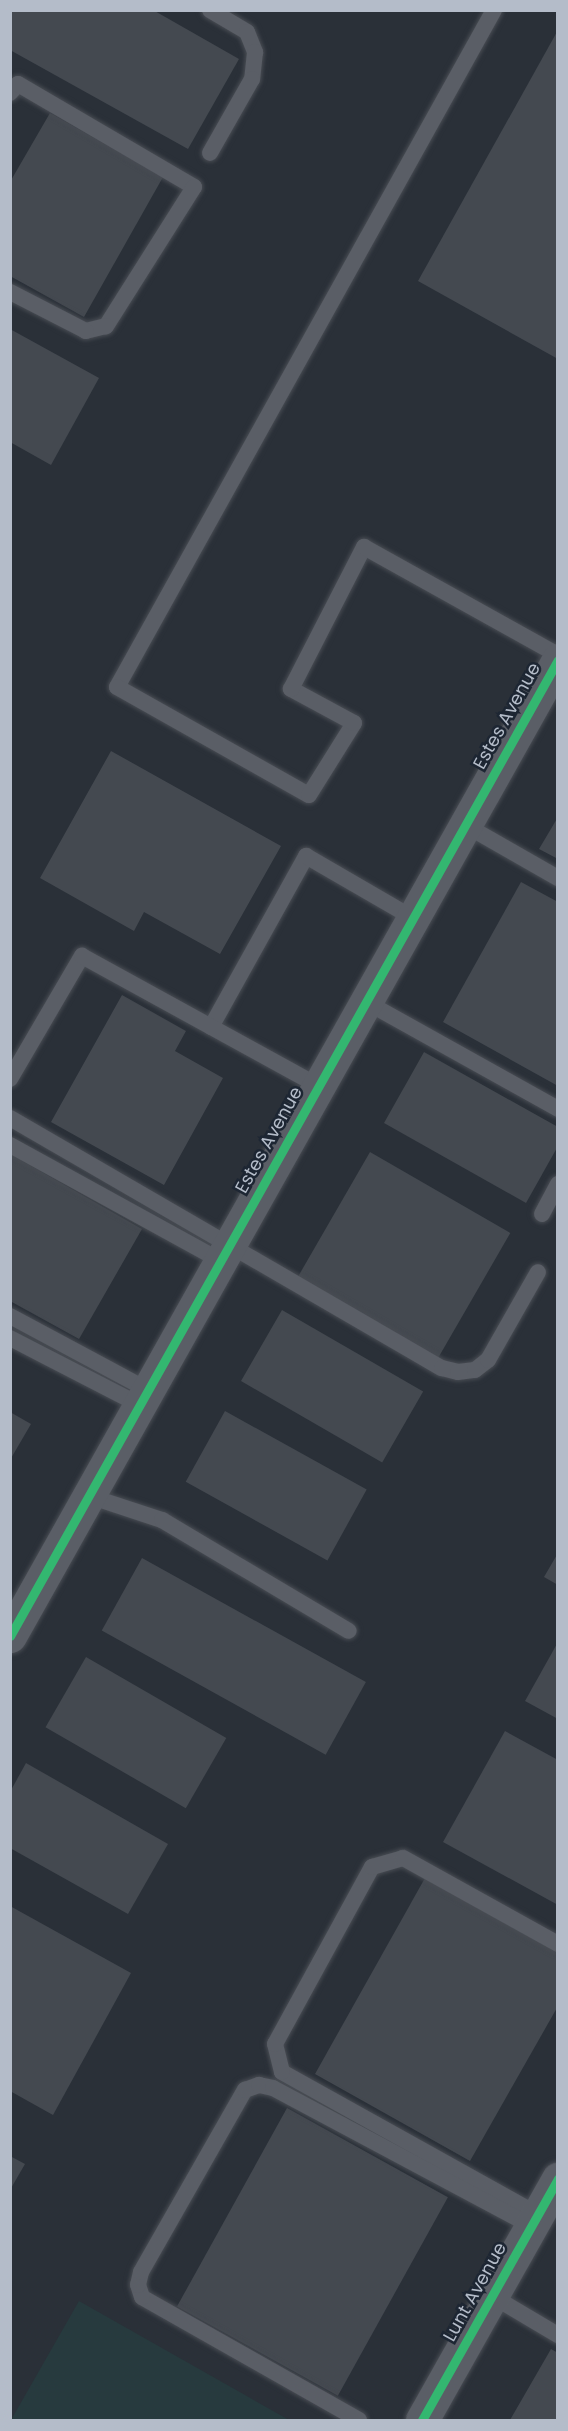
<!DOCTYPE html>
<style>
body{margin:0}
#map{position:relative;width:568px;height:2431px;overflow:hidden;background:#2a3038;font-family:Poppins,sans-serif}
div>[style]{position:absolute}
.green>*{inset:0;background:#273a3e}
.building>*{inset:0;background:#444950;transform-origin:0 0}
.roads{filter:drop-shadow(0 0 2px #484c53) drop-shadow(0 0 2px #484c53)}
.service>*{height:16px;margin:-8px;padding:0 8px;transform-origin:8px;border-radius:8px;background:#5a5e66}
.minor>*{height:33px;margin:-16.5px;padding:0 16.5px;transform-origin:16.5px;border-radius:16.5px;background:#5a5e66}
.cycleway>*{height:9px;margin:-4.5px;padding:0 4.5px;transform-origin:4.5px;border-radius:4.5px;background:#33b770}
span{translate:-50% -50%;white-space:nowrap;text-align:center;line-height:1.15;-webkit-text-stroke:5px #1d2633;paint-order:stroke}
.street-label{font-size:18px;color:#b4bcc9}
.frame{position:absolute;inset:0;border:12px solid #b4bcc9;pointer-events:none}
</style>
<div id="map">
<div class="green">
<i style="clip-path:polygon(79px 2301px,289px 2420px,11px 2420px)"></i>
</div>
<div class="building">
<i style="clip-path:polygon(10px 10px,153px 10px,239px 59px,188px 149px,10px 50px)"></i>
<i style="clip-path:polygon(558px 30px,558px 359px,418px 281px)"></i>
<i style="clip-path:polygon(50px 113px,163px 177px,84px 317px,10px 276px,10px 182px)"></i>
<i style="clip-path:polygon(10px 329px,99px 378px,51px 465px,10px 442px)"></i>
<i style="clip-path:polygon(111px 751px,281px 846px,220px 954px,144px 912px,134px 931px,40px 878px)"></i>
<i style="clip-path:polygon(558px 817px,558px 859px,539px 849px)"></i>
<i style="clip-path:polygon(521px 882px,558px 902px,558px 1086px,443px 1022px)"></i>
<i style="clip-path:polygon(122px 995px,186px 1031px,175px 1051px,223px 1078px,164px 1185px,51px 1122px)"></i>
<i style="clip-path:polygon(424px 1052px,558px 1127px,558px 1146px,526px 1203px,384px 1123px)"></i>
<i style="left:370px;top:1152px;width:162px;height:145px;rotate:30deg"></i>
<i style="clip-path:polygon(10px 1154px,142px 1229px,79px 1339px,10px 1301px)"></i>
<i style="left:282px;top:1310px;width:163px;height:82px;rotate:30deg"></i>
<i style="left:225px;top:1411px;width:162px;height:81px;rotate:29deg"></i>
<i style="clip-path:polygon(10px 1412px,31px 1424px,10px 1460px)"></i>
<i style="clip-path:polygon(558px 1553px,558px 1585px,544px 1577px)"></i>
<i style="left:142px;top:1558px;width:256px;height:83px;rotate:29deg"></i>
<i style="clip-path:polygon(558px 1642px,558px 1719px,525px 1701px)"></i>
<i style="left:86px;top:1657px;width:162px;height:81px;rotate:30deg"></i>
<i style="clip-path:polygon(505px 1731px,558px 1760px,558px 1905px,443px 1842px)"></i>
<i style="clip-path:polygon(26px 1763px,168px 1844px,128px 1914px,10px 1848px,10px 1792px)"></i>
<i style="clip-path:polygon(425px 1878px,558px 1953px,558px 2006px,470px 2161px,315px 2074px)"></i>
<i style="clip-path:polygon(10px 1906px,131px 1973px,53px 2115px,10px 2091px)"></i>
<i style="left:287px;top:2108px;width:184px;height:227px;rotate:29deg"></i>
<i style="clip-path:polygon(10px 2156px,25px 2164px,10px 2190px)"></i>
<i style="clip-path:polygon(551px 2349px,558px 2353px,558px 2420px,510px 2420px)"></i>
</div>
<div class="roads">
<div class="service">
<i style="left:210px;top:10px;width:43px;rotate:30.7deg"></i>
<i style="left:247px;top:32px;width:22px;rotate:68deg"></i>
<i style="left:255px;top:52px;width:27px;rotate:96deg"></i>
<i style="left:252px;top:79px;width:85px;rotate:119.6deg"></i>
<i style="left:494px;top:10px;width:775px;rotate:119.11deg"></i>
<i style="left:117px;top:687px;width:220px;rotate:29.4deg"></i>
<i style="left:309px;top:795px;width:85px;rotate:-58deg"></i>
<i style="left:354px;top:723px;width:72px;rotate:-151.6deg"></i>
<i style="left:291px;top:689px;width:160px;rotate:-62.8deg"></i>
<i style="left:364px;top:547px;width:222px;rotate:29.1deg"></i>
<i style="left:10px;top:93px;width:12px;rotate:-48deg"></i>
<i style="left:18px;top:84px;width:204px;rotate:30.3deg"></i>
<i style="left:194px;top:187px;width:165px;rotate:122.3deg"></i>
<i style="left:106px;top:326px;width:21px;rotate:166deg"></i>
<i style="left:86px;top:331px;width:85px;rotate:-152.8deg"></i>
<i style="left:465px;top:825px;width:107px;rotate:29.7deg"></i>
<i style="left:366px;top:1002px;width:220px;rotate:29.1deg"></i>
<i style="left:211px;top:1027px;width:196px;rotate:-60.9deg"></i>
<i style="left:306px;top:856px;width:124px;rotate:30.1deg"></i>
<i style="left:10px;top:1079px;width:143px;rotate:-59.7deg"></i>
<i style="left:82px;top:956px;width:269px;rotate:28.8deg"></i>
<i style="left:10px;top:1118px;width:499px;rotate:30.1deg"></i>
<i style="left:442px;top:1368px;width:16px;rotate:14deg"></i>
<i style="left:458px;top:1372px;width:17px;rotate:-7deg"></i>
<i style="left:475px;top:1370px;width:16px;rotate:-38deg"></i>
<i style="left:488px;top:1360px;width:101px;rotate:-60.4deg"></i>
<i style="left:10px;top:1145px;width:241px;rotate:28.8deg"></i>
<i style="left:542px;top:1214px;width:34px;rotate:-62deg"></i>
<i style="left:10px;top:1316px;width:157px;rotate:28.2deg"></i>
<i style="left:10px;top:1338px;width:146px;rotate:27.3deg"></i>
<i style="left:89px;top:1496px;width:77px;rotate:18.2deg"></i>
<i style="left:162px;top:1520px;width:217px;rotate:30.7deg"></i>
<i style="left:537px;top:2214px;width:292px;rotate:-150.9deg"></i>
<i style="left:282px;top:2072px;width:29px;rotate:-104deg"></i>
<i style="left:275px;top:2044px;width:202px;rotate:-61.3deg"></i>
<i style="left:372px;top:1867px;width:32px;rotate:-16deg"></i>
<i style="left:403px;top:1858px;width:177px;rotate:29deg"></i>
<i style="left:492px;top:2296px;width:77px;rotate:30.6deg"></i>
<i style="left:359px;top:2420px;width:249px;rotate:-150.5deg"></i>
<i style="left:142px;top:2297px;width:13px;rotate:-108deg"></i>
<i style="left:138px;top:2285px;width:13px;rotate:-77deg"></i>
<i style="left:141px;top:2272px;width:210px;rotate:-60.3deg"></i>
<i style="left:245px;top:2090px;width:15px;rotate:-20deg"></i>
<i style="left:259px;top:2085px;width:14px;rotate:12deg"></i>
<i style="left:273px;top:2088px;width:293px;rotate:28.1deg"></i>
</div>
<div class="minor">
<i style="left:10px;top:1636px;width:1119px;rotate:-60.69deg"></i>
<i style="left:422px;top:2420px;width:277px;rotate:-60.6deg"></i>
</div>
</div>
<div class="cycleway">
<i style="left:10px;top:1636px;width:1119px;rotate:-60.69deg"></i>
<i style="left:422px;top:2420px;width:277px;rotate:-60.6deg"></i>
</div>
<div class="street-label">
<span style="left:507px;top:716px;rotate:-61deg">Estes Avenue</span>
<span style="left:269px;top:1140px;rotate:-61deg">Estes Avenue</span>
<span style="left:475px;top:2292px;rotate:-61deg">Lunt Avenue</span>
</div>
<div class="frame"></div>
</div>
